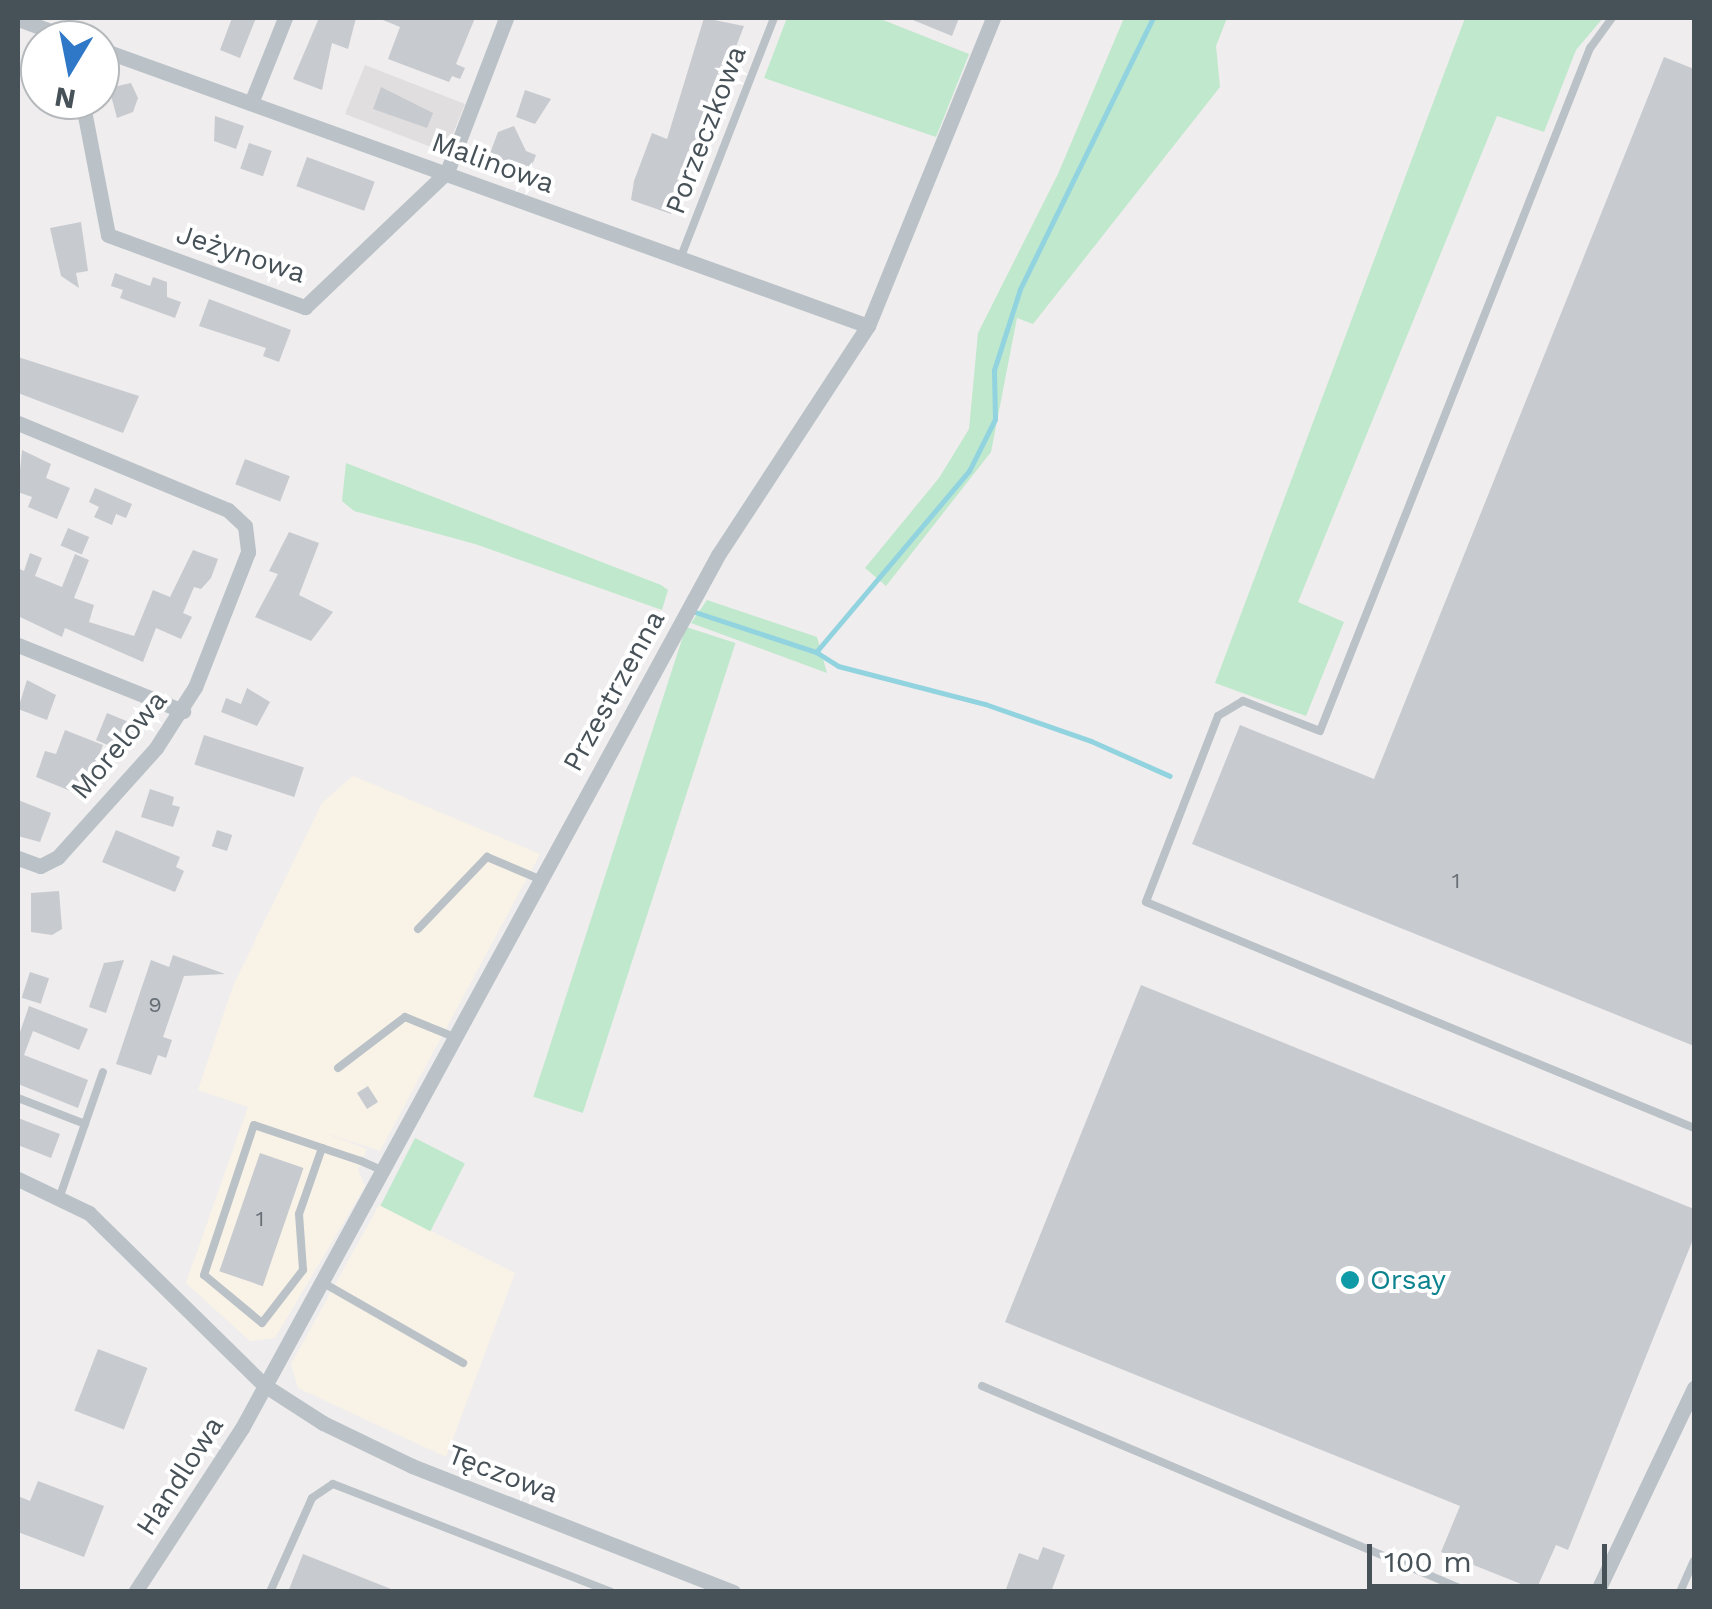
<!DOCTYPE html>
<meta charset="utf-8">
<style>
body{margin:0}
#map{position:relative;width:1712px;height:1609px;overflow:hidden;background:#efeded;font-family:"Work Sans",sans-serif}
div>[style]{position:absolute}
.commercial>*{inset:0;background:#f9f3e7}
.education>*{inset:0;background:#e0dede}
.green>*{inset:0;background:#c0e8cd;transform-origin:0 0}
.stream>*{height:5px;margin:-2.5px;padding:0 2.5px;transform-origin:2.5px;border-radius:2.5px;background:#92d3e0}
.building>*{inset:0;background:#c7cacf;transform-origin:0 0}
.service>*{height:8px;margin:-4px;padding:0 4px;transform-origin:4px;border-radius:4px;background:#bac2c8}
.minor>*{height:15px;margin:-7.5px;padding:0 7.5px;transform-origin:7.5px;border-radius:7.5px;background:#bac2c8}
.dots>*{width:28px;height:28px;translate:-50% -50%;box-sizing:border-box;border:5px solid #fff;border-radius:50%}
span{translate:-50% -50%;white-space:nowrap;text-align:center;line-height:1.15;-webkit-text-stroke:8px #fff;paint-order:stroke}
.number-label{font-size:22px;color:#676f76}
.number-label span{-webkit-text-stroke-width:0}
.street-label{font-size:28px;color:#475158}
.culture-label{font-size:28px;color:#0d838f}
.left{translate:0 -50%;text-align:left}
.frame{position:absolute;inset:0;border:20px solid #475158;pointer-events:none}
.north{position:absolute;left:20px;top:20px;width:100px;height:100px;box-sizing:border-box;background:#fff;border:2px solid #b5b9bc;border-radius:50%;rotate:190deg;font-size:28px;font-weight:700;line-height:40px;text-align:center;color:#475158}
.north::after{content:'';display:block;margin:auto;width:35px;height:45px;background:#2f78c7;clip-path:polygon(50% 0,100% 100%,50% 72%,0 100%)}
.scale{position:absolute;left:1367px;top:1544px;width:240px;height:45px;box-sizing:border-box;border:5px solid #475158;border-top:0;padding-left:12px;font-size:30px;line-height:35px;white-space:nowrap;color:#475158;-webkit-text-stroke:8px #fff;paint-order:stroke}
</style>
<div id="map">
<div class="commercial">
<i style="clip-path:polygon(353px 776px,540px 854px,380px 1151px,316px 1130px,367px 1149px,358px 1170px,365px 1186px,275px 1338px,250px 1341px,186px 1283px,248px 1107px,198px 1090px,233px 986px,322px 803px)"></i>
<i style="clip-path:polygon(379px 1205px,515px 1273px,446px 1457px,298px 1388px,291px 1364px)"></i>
</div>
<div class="education">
<i style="clip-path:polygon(365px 65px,465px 104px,448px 146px,439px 150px,345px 114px)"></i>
</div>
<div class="green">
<i style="clip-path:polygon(787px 18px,878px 18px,969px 54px,936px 137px,764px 78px)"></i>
<i style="clip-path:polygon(1124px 18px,1227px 18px,1216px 46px,1220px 87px,1033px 324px,1017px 318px,991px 452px,886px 586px,865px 568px,939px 478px,969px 429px,978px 333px,1058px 174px)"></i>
<i style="clip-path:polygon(1465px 18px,1603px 18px,1576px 50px,1544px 132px,1497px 116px,1298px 602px,1344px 622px,1306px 716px,1215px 683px)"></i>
<i style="clip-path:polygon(346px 463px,661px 585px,668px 590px,662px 610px,475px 544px,354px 511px,342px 501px)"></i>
<i style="clip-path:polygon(707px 600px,817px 637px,827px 673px,691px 623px)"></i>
<i style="left:686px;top:627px;width:52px;height:494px;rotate:18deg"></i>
<i style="left:415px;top:1138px;width:56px;height:76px;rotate:27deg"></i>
</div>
<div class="stream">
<i style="left:695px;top:612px;width:127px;rotate:18.3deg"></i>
<i style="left:816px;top:652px;width:237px;rotate:-49.8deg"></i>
<i style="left:969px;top:471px;width:58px;rotate:-63.4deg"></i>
<i style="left:995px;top:419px;width:49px;rotate:-91.2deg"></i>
<i style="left:994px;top:370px;width:85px;rotate:-72.2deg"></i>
<i style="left:1020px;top:289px;width:302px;rotate:-63.9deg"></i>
<i style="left:816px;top:652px;width:26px;rotate:32deg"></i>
<i style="left:838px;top:666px;width:152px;rotate:14.5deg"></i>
<i style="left:985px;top:704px;width:112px;rotate:19.2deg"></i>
<i style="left:1091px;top:741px;width:86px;rotate:23.9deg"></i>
</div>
<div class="building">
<i style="clip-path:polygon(232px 18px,256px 18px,240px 58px,220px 50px)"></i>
<i style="clip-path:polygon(319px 18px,356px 18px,348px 49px,332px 43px,322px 90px,293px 79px)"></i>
<i style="clip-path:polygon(378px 18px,475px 18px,456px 64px,465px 68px,460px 79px,452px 76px,449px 82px,388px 59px,400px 27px)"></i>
<i style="clip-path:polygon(704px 18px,744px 26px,671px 214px,631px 200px,634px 181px,652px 133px,667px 139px)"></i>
<i style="clip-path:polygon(908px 18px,959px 18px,952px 36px)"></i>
<i style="clip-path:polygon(1664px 57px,1694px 69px,1694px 1046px,1192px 844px,1240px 725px,1374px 779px)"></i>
<i style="clip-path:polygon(131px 83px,138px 98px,133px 112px,117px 118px,109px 88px)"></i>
<i style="clip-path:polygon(381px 87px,433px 113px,427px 128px,373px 109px)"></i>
<i style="clip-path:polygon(525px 90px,551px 99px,535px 124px,516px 117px)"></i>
<i style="clip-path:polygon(215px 116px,244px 126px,236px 149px,214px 141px)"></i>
<i style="clip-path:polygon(514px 126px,526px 151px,536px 155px,531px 168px,489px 156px,498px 132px)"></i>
<i style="left:249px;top:143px;width:24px;height:27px;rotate:19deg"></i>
<i style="left:307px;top:157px;width:72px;height:31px;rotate:20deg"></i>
<i style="clip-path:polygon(81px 222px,88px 271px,76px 273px,79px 288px,61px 276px,50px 228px)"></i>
<i style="clip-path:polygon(115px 273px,150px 286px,153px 277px,167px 282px,167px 297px,181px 302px,175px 318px,120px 298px,123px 290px,111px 286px)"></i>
<i style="clip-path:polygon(209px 299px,291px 330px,279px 362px,263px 356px,266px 348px,199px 326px)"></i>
<i style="clip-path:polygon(18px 357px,139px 396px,123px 433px,18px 393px)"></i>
<i style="clip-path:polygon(22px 450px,51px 464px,46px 478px,70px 488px,57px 519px,28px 507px,32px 497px,18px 492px)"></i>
<i style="left:245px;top:459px;width:48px;height:27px;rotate:21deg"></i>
<i style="clip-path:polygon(95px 488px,132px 504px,126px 518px,116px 514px,112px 525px,94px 517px,99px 507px,89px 502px)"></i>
<i style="left:68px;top:528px;width:23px;height:19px;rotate:23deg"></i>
<i style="clip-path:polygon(289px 532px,319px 543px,299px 595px,333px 612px,311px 641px,255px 617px,278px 574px,269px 571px)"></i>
<i style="clip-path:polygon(193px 550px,218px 559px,211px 578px,201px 589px,194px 587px,183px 613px,192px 617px,181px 639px,156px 628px,143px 662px,65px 628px,62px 637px,18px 616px,18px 568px,24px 571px,30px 553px,42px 558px,35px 576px,62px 587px,75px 554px,89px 560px,74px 598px,94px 605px,89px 622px,134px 636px,153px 590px,170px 597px)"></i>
<i style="clip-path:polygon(27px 680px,56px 695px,47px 720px,18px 709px)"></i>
<i style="clip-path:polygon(247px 688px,270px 702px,257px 726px,221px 712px,226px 698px,241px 704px)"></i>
<i style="clip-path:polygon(107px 713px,141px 727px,124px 752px,96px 740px)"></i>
<i style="clip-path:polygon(65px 730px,103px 745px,83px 796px,36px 777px,45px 751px,56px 754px)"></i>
<i style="left:204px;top:735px;width:105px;height:31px;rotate:18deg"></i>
<i style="clip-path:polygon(150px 789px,174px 797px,172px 805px,180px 807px,173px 827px,141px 817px)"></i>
<i style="clip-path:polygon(18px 800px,51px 813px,40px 842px,18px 836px)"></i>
<i style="clip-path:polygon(116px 830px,180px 857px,176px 867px,184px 871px,175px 892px,102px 862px)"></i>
<i style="left:217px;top:830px;width:16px;height:17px;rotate:18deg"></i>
<i style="clip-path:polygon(59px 891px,62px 929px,52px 935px,31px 932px,31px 893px)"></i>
<i style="clip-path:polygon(173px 955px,225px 974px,184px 976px,163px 1037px,172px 1040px,166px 1058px,158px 1055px,151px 1075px,116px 1064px,151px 960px,169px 967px)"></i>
<i style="clip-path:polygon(124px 960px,106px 1013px,89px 1007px,104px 963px)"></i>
<i style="left:30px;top:972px;width:20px;height:27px;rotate:18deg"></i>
<i style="clip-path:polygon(1141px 985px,1694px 1209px,1694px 1237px,1568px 1550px,1556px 1545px,1536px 1590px,1441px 1552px,1460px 1506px,1005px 1322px)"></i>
<i style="clip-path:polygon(29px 1006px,88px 1029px,79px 1050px,33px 1031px,24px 1055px,88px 1080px,78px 1108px,18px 1084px,18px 1038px)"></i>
<i style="left:368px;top:1086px;width:19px;height:13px;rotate:58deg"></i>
<i style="clip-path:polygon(18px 1118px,60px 1134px,51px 1158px,18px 1145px)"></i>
<i style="left:260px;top:1153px;width:46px;height:125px;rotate:19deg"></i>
<i style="left:98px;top:1349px;width:53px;height:66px;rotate:21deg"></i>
<i style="clip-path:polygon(38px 1481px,104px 1506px,84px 1557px,18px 1532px,18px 1496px,30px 1501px)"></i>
<i style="clip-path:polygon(1043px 1547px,1065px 1555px,1051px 1592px,1005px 1592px,1019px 1553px,1038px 1560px)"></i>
<i style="clip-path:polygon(303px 1554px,396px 1591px,396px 1592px,288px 1592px)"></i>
</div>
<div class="service">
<i style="left:1612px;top:18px;width:37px;rotate:126deg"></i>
<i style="left:1590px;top:48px;width:734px;rotate:111.57deg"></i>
<i style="left:1320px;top:731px;width:83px;rotate:-158.7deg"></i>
<i style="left:1243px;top:701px;width:29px;rotate:149deg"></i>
<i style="left:1218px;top:716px;width:199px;rotate:111.2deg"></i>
<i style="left:1146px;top:902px;width:593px;rotate:22.41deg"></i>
<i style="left:680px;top:259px;width:259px;rotate:-68.7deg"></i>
<i style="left:418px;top:929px;width:100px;rotate:-46.2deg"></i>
<i style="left:487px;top:857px;width:56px;rotate:22.9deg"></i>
<i style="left:338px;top:1068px;width:84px;rotate:-37.3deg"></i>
<i style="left:405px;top:1017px;width:53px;rotate:22.2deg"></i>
<i style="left:18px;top:1098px;width:72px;rotate:21.2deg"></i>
<i style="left:322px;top:1148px;width:70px;rotate:109.2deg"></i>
<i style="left:299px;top:1214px;width:56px;rotate:85.9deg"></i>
<i style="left:303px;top:1270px;width:67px;rotate:127.7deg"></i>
<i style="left:262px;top:1323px;width:75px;rotate:-140.4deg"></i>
<i style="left:204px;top:1275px;width:158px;rotate:-71.6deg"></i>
<i style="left:254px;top:1125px;width:72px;rotate:18.7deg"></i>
<i style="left:322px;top:1148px;width:41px;rotate:18.4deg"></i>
<i style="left:361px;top:1161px;width:22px;rotate:24deg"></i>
<i style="left:60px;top:1196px;width:131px;rotate:-70.9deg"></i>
<i style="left:320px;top:1281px;width:165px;rotate:29.8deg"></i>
<i style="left:982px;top:1386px;width:529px;rotate:22.93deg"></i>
<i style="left:270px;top:1592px;width:103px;rotate:-65.9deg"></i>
<i style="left:312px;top:1498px;width:25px;rotate:-34deg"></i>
<i style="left:333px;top:1484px;width:298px;rotate:21.2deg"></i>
<i style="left:1680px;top:1592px;width:34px;rotate:-66deg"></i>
</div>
<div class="minor">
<i style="left:18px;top:19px;width:61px;rotate:20.2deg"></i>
<i style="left:100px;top:49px;width:816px;rotate:19.83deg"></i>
<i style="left:82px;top:100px;width:137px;rotate:79.1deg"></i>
<i style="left:108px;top:235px;width:210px;rotate:20.1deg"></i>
<i style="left:305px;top:307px;width:196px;rotate:-43.6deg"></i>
<i style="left:447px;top:172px;width:165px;rotate:-69deg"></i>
<i style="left:251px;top:103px;width:92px;rotate:-68.2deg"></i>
<i style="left:18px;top:423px;width:227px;rotate:22.5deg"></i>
<i style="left:228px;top:510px;width:23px;rotate:43deg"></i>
<i style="left:245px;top:526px;width:26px;rotate:83deg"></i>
<i style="left:248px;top:552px;width:145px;rotate:111.4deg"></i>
<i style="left:195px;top:687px;width:72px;rotate:122.6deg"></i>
<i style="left:156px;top:748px;width:147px;rotate:132deg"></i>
<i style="left:58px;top:857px;width:20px;rotate:153deg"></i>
<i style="left:40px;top:866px;width:23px;rotate:-160deg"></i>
<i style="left:18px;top:645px;width:178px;rotate:21.8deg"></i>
<i style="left:18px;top:1179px;width:79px;rotate:25.6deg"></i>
<i style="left:89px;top:1213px;width:245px;rotate:44.5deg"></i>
<i style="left:264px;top:1385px;width:70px;rotate:32.8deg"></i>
<i style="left:323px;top:1423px;width:99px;rotate:25.8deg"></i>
<i style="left:412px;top:1466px;width:345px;rotate:21.4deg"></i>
<i style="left:135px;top:1592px;width:196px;rotate:-56.9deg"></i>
<i style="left:242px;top:1428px;width:994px;rotate:-61.4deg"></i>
<i style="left:718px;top:555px;width:274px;rotate:-56.8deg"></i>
<i style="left:868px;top:326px;width:332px;rotate:-67.9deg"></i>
<i style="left:1597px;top:1592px;width:226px;rotate:-64.6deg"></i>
</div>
<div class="dots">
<i style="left:1350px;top:1280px;background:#0f9aa8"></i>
</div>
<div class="number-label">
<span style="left:1456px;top:881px">1</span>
<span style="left:155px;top:1005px">9</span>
<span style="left:260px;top:1219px">1</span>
</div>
<div class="street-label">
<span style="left:706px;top:130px;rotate:-69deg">Porzeczkowa</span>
<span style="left:493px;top:163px;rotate:20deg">Malinowa</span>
<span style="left:241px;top:254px;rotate:18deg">Jeżynowa</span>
<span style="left:614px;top:691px;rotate:-61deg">Przestrzenna</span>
<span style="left:119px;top:745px;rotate:-50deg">Morelowa</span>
<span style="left:503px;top:1474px;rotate:21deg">Tęczowa</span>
<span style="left:180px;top:1476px;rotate:-57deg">Handlowa</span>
</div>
<div class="culture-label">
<span class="left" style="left:1370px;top:1280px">Orsay</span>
</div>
<div class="frame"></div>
<div class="north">N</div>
<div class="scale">100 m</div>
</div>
